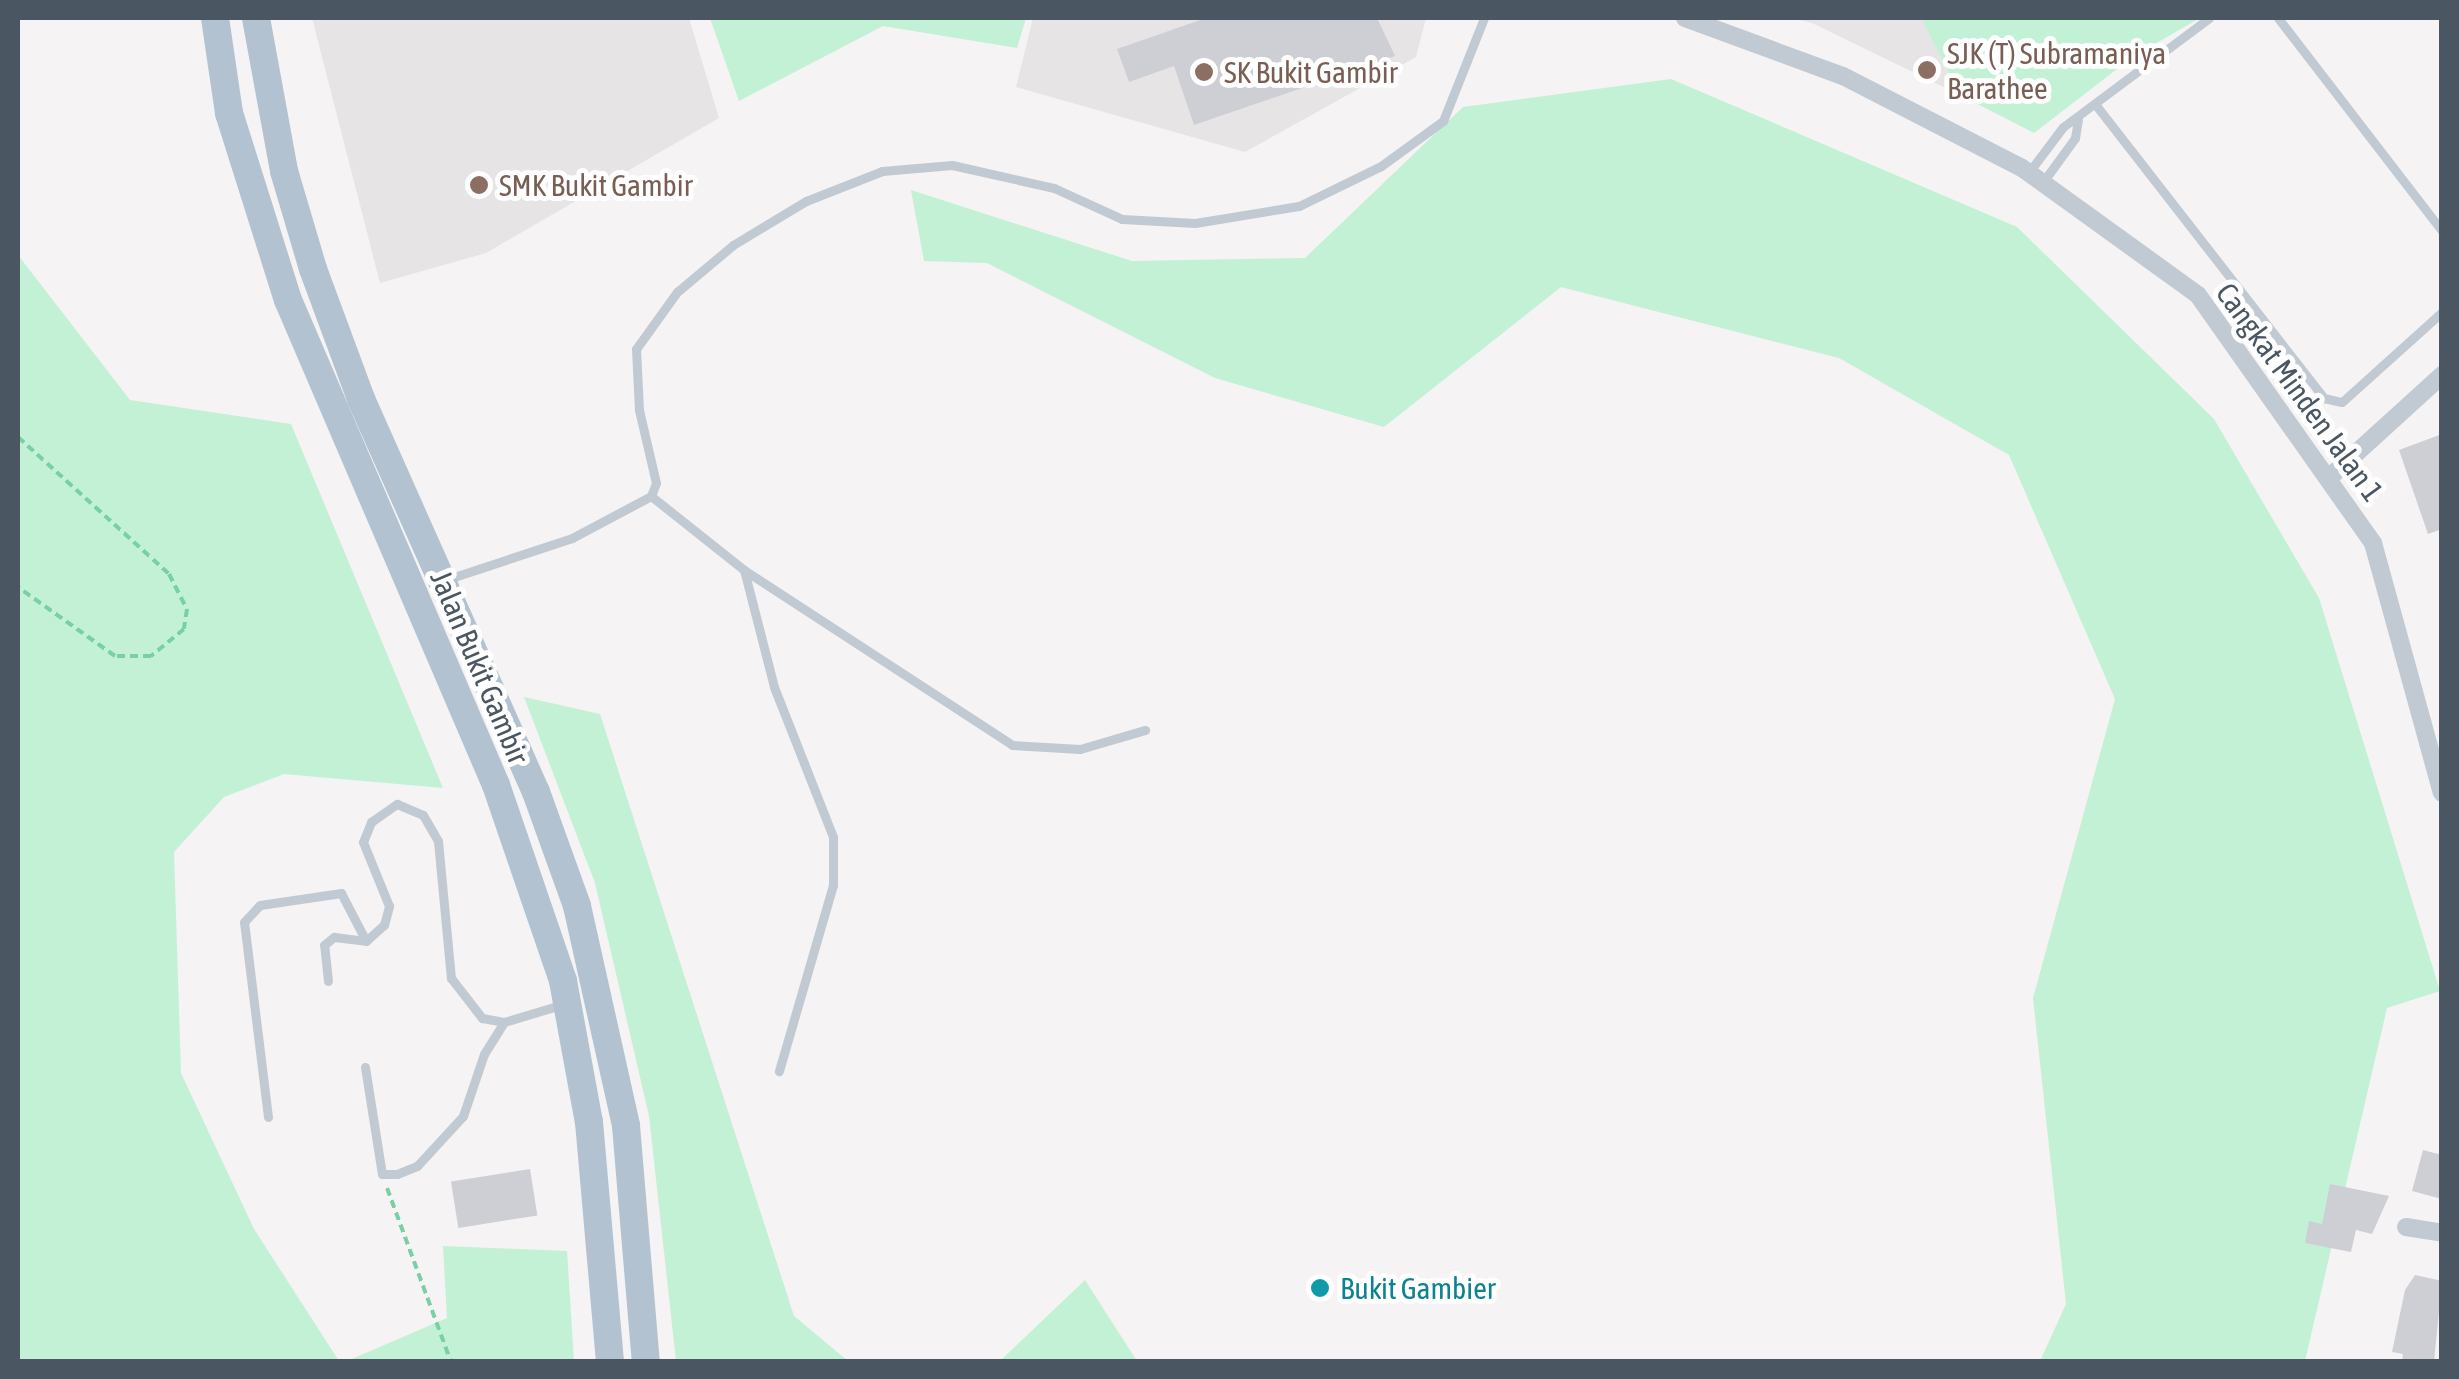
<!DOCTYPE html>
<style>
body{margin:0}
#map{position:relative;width:2459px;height:1379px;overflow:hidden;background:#f5f3f3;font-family:"Asap Condensed",sans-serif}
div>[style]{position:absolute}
.education>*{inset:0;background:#e6e4e5}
.green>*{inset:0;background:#c3f1d5}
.building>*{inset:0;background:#cdcfd5;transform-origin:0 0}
.path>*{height:4px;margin-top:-2px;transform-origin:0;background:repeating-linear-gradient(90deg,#7ad0a6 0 8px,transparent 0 13px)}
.service>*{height:9px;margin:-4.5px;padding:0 4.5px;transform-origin:4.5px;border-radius:4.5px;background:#c1cad2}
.minor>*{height:18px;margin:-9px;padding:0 9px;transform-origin:9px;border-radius:9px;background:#c1cad2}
.primary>*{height:28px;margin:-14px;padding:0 14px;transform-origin:14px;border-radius:14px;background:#b3c2d1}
.dots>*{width:28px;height:28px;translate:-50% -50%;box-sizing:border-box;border:5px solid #fff;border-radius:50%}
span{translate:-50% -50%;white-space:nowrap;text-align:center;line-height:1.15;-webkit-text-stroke:10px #fff;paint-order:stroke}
.education-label{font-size:30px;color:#785e54}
.left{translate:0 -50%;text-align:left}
.street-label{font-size:30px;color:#4a5661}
.culture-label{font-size:30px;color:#0d838f}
.frame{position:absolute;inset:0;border:20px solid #4a5661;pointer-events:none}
</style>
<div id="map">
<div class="education">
<i style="clip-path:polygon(312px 18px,689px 18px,719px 118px,486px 253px,380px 283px)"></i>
<i style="clip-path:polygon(1033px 18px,1426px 18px,1416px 57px,1245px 152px,1016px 87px)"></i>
<i style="clip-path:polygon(1793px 18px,1921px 18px,1960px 95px,1812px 23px)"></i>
</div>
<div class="green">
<i style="clip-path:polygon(710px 18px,1026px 18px,1017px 48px,883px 26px,739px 101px)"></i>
<i style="clip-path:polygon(1921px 18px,2200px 18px,2134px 56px,2034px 133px,1960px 95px)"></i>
<i style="clip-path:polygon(1671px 79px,2017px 227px,2214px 419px,2319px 598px,2440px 991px,2387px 1008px,2305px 1361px,2040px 1361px,2066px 1304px,2033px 998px,2115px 699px,2009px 455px,1839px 358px,1561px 287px,1384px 427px,1215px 378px,987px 263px,924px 261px,911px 190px,1132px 261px,1305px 258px,1463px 107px)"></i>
<i style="clip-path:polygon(18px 255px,130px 400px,291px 424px,443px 788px,284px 774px,224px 797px,174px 852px,181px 1073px,254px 1229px,339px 1361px,18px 1361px)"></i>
<i style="clip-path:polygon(524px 697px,600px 714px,794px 1316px,848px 1361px,676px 1361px,649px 1116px,595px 883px)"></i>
<i style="clip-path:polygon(443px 1246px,567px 1251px,574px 1361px,347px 1361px,447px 1318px)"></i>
<i style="clip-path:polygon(1085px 1280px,1137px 1361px,1000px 1361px)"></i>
</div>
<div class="building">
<i style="clip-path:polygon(1206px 18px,1377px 18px,1395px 56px,1194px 125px,1174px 66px,1129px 82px,1117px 49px)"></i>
<i style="clip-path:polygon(2442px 434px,2442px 529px,2428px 534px,2399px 450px)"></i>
<i style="clip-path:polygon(2423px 1150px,2442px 1155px,2442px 1199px,2412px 1191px)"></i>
<i style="left:530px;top:1169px;width:47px;height:80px;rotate:81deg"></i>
<i style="clip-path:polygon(2330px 1184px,2389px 1196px,2372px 1234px,2356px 1230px,2351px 1252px,2305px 1243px,2309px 1221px,2322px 1224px)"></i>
<i style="clip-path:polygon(2415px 1275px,2442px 1281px,2434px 1362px,2402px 1362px,2403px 1354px,2392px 1352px,2405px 1290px)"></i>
</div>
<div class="path">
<i style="left:18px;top:437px;width:204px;rotate:42.2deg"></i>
<i style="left:169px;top:574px;width:39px;rotate:63deg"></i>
<i style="left:187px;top:609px;width:20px;rotate:99deg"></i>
<i style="left:184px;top:629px;width:43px;rotate:140.7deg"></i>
<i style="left:151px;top:656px;width:36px;rotate:180deg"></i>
<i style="left:115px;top:656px;width:119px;rotate:-144.6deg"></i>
<i style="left:387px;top:1188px;width:185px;rotate:69.8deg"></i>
</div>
<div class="service">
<i style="left:2278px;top:18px;width:269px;rotate:52.4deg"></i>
<i style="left:2095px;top:104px;width:373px;rotate:52.1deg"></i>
<i style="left:2324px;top:398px;width:18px;rotate:13deg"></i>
<i style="left:2342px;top:402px;width:135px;rotate:-42deg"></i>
<i style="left:2029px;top:172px;width:56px;rotate:-52.9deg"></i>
<i style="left:2063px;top:127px;width:182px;rotate:-36.7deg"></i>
<i style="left:2043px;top:182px;width:54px;rotate:-54deg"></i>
<i style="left:2075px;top:138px;width:19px;rotate:-81deg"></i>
<i style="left:651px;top:496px;width:119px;rotate:38.5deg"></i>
<i style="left:744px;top:570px;width:121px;rotate:75.6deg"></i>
<i style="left:774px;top:687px;width:161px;rotate:68.5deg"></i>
<i style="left:833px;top:837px;width:48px;rotate:90deg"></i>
<i style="left:833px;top:885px;width:194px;rotate:106.2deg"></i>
<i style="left:744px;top:570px;width:320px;rotate:33.1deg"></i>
<i style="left:1012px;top:745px;width:68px;rotate:3.4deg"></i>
<i style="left:1080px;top:749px;width:68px;rotate:-16.3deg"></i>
<i style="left:445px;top:580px;width:134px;rotate:-18.3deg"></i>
<i style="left:572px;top:538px;width:89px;rotate:-28deg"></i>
<i style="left:651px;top:496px;width:14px;rotate:-69deg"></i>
<i style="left:656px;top:483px;width:75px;rotate:-103.1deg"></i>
<i style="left:639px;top:410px;width:61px;rotate:-92.8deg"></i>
<i style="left:636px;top:349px;width:70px;rotate:-54.3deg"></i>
<i style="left:677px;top:292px;width:73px;rotate:-40deg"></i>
<i style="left:733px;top:245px;width:85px;rotate:-31.1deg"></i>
<i style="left:806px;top:201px;width:82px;rotate:-21.5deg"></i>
<i style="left:882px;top:171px;width:70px;rotate:-4.9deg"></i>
<i style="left:952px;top:165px;width:105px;rotate:12.7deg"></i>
<i style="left:1054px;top:188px;width:75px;rotate:24.5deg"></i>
<i style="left:1122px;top:219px;width:73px;rotate:3.1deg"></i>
<i style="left:1195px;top:223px;width:105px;rotate:-9.3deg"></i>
<i style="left:1299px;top:206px;width:91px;rotate:-26deg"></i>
<i style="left:1381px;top:166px;width:77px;rotate:-36deg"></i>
<i style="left:1443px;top:121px;width:111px;rotate:-68.3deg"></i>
<i style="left:328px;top:981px;width:36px;rotate:-96deg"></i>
<i style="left:324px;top:945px;width:13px;rotate:-39deg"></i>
<i style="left:334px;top:937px;width:32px;rotate:7deg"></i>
<i style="left:366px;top:941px;width:24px;rotate:-42deg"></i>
<i style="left:384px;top:925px;width:20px;rotate:-75deg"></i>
<i style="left:389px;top:906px;width:69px;rotate:-112.1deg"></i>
<i style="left:363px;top:842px;width:22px;rotate:-68deg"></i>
<i style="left:371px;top:822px;width:32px;rotate:-35deg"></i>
<i style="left:397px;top:804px;width:28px;rotate:23deg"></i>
<i style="left:423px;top:815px;width:30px;rotate:60deg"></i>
<i style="left:438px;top:841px;width:138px;rotate:84.6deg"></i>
<i style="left:451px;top:978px;width:51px;rotate:52.2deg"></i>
<i style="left:482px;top:1018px;width:22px;rotate:10deg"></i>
<i style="left:365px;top:1067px;width:108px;rotate:81deg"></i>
<i style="left:382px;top:1174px;width:15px"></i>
<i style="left:397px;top:1174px;width:22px;rotate:-22deg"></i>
<i style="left:417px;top:1166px;width:68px;rotate:-47.4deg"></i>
<i style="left:463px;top:1116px;width:65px;rotate:-71.3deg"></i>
<i style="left:484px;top:1054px;width:38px;rotate:-58deg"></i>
<i style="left:504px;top:1022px;width:63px;rotate:-16.7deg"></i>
<i style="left:268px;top:1117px;width:196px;rotate:-97deg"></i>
<i style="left:244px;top:922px;width:23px;rotate:-47deg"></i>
<i style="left:260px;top:905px;width:82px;rotate:-8.4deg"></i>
<i style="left:341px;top:893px;width:54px;rotate:62.5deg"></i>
</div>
<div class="minor">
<i style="left:1685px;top:18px;width:168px;rotate:20.2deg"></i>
<i style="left:1843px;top:76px;width:201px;rotate:27.2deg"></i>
<i style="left:2022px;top:168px;width:217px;rotate:35.8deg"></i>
<i style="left:2198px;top:295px;width:304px;rotate:54.8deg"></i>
<i style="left:2373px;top:543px;width:259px;rotate:74.6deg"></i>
<i style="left:2331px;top:476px;width:150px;rotate:-42.3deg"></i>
<i style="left:2406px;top:1227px;width:36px;rotate:9deg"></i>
</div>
<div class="primary">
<i style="left:215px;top:18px;width:96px;rotate:81.6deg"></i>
<i style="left:229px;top:113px;width:196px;rotate:72.5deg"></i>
<i style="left:288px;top:300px;width:528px;rotate:66.79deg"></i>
<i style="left:496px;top:785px;width:207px;rotate:71.1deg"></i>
<i style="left:563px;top:981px;width:143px;rotate:79.6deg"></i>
<i style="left:589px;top:1122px;width:241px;rotate:85deg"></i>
<i style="left:256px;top:18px;width:156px;rotate:79.6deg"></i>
<i style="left:284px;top:171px;width:102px;rotate:73.5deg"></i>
<i style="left:313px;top:269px;width:139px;rotate:69.7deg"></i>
<i style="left:361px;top:399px;width:430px;rotate:66deg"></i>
<i style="left:536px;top:792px;width:121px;rotate:70.2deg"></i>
<i style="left:577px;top:906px;width:225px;rotate:77.4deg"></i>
<i style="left:626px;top:1126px;width:237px;rotate:85.2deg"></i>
</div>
<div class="dots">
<i style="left:1927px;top:70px;background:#8d6e63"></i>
<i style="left:1204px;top:72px;background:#8d6e63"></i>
<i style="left:479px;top:185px;background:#8d6e63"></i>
<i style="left:1320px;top:1288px;background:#0f9aa8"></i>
</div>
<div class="education-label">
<span class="left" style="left:1947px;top:70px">SJK (T) Subramaniya<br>Barathee</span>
<span class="left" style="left:1224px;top:72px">SK Bukit Gambir</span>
<span class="left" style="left:499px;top:185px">SMK Bukit Gambir</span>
</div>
<div class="street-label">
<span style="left:2300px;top:392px;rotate:54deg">Cangkat Minden Jalan 1</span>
<span style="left:480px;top:667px;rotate:67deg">Jalan Bukit Gambir</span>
</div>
<div class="culture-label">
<span class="left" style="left:1340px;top:1288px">Bukit Gambier</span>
</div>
<div class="frame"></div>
</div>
